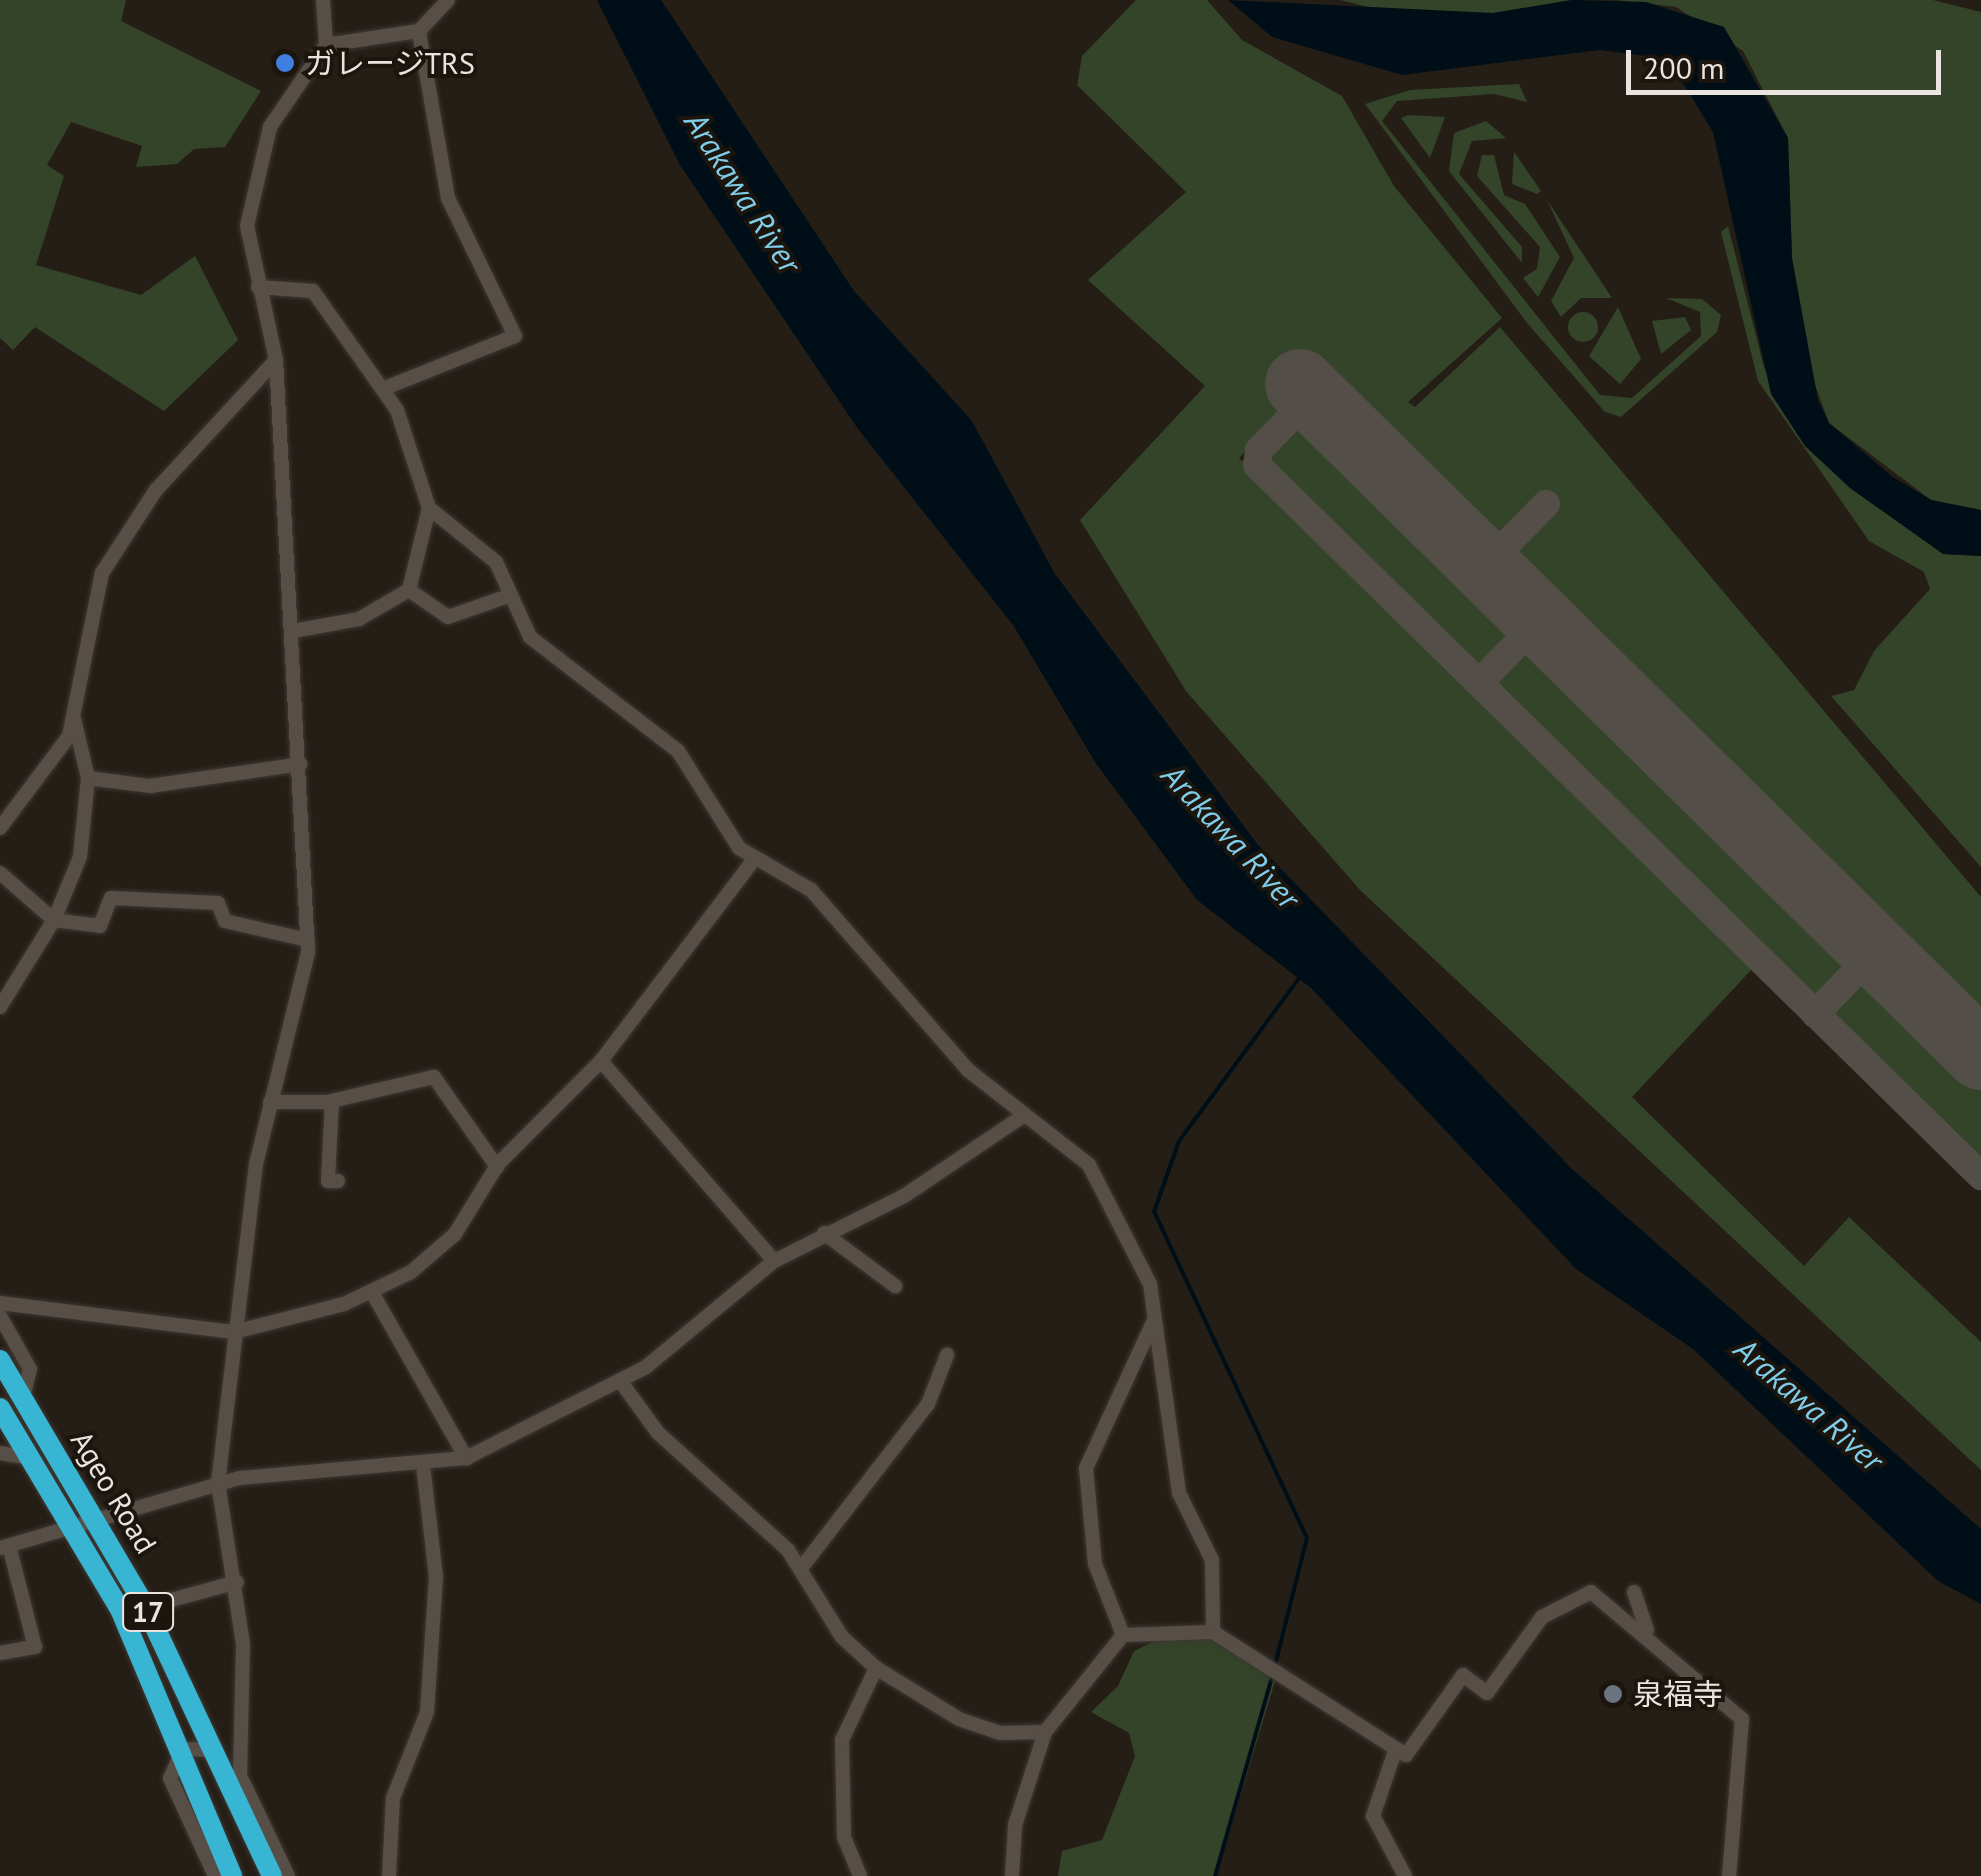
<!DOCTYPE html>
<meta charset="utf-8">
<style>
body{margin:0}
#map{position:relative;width:1981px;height:1876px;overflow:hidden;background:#251e17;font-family:"PT Sans","Noto Sans JP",sans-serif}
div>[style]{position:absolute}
.green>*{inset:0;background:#334429;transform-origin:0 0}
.round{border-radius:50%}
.water>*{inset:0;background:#000f17}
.stream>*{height:4px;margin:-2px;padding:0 2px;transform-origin:2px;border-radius:2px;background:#000f17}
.taxiway>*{height:28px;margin:-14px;padding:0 14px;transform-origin:14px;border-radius:14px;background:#544e48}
.runway>*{height:70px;margin:-35px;padding:0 35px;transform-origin:35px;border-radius:35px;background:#544e48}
.roads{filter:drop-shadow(0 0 2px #3e3833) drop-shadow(0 0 2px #3e3833)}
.minor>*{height:14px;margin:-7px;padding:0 7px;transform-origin:7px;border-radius:7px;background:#574f47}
.highway>*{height:20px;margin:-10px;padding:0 10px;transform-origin:10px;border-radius:10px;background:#39b5d4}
.dots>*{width:28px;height:28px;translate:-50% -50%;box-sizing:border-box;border:5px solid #1c150e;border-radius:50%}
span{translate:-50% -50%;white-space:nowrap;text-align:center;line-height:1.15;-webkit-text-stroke:8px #1c150e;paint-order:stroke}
.shield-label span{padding:2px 8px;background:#1c150e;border:2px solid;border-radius:8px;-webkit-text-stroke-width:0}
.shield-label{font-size:28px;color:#e9e4df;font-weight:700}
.poi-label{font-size:30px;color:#e9e4df}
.left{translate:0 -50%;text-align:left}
.street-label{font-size:30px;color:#e9e4df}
.water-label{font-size:32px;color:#80cdea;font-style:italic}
.scale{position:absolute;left:1626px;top:50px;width:315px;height:45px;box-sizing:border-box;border:5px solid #e9e4df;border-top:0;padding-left:12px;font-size:30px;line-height:35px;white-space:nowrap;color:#e9e4df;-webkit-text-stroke:8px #1c150e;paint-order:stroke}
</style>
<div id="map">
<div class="green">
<i style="clip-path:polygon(0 0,126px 0,121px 21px,261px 91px,225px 147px,194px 149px,177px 164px,136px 167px,142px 146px,71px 122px,47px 165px,64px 176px,36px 265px,141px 295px,195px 256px,238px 340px,164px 411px,35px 327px,13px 350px,0 338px)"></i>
<i style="clip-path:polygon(1136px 0,1207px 0,1242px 40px,1342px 96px,1394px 186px,1502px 318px,1408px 402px,1415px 407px,1500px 327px,1981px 897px,1981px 1026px,1310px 370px,1283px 393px,1294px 402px,1239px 458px,1755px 966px,1632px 1097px,1804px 1266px,1849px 1217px,1981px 1342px,1981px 1470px,1360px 890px,1186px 691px,1080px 520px,1205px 386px,1088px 280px,1186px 192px,1077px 85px,1082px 56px)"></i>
<i style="clip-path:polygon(1340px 0,1572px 0,1493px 13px,1389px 12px)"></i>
<i style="clip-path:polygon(1616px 0,1933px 0,1981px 12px,1981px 510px,1931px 500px,1829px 423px,1810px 371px,1792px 258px,1788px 138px,1743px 51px,1676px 7px)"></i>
<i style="clip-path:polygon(1519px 84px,1527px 102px,1494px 94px,1397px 101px,1382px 121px,1600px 395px,1632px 398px,1701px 336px,1700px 312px,1666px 298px,1702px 299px,1721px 315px,1717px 332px,1621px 417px,1605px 412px,1527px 323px,1365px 104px,1410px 90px)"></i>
<i style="clip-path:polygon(1445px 117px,1430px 158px,1401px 118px,1408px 115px)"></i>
<i style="clip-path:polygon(1486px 121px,1506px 138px,1472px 141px,1459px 174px,1522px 247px,1522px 263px,1449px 171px,1454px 133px)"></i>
<i style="clip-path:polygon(1514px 152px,1541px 191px,1537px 194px,1512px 184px)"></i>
<i style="clip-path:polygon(1482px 155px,1494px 155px,1504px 195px,1525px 204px,1560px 257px,1538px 297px,1523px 278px,1537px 269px,1540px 247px,1477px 176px)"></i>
<i style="clip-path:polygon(1547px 200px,1612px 298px,1581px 298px,1561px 317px,1551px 301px,1574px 258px)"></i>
<i style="clip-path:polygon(1728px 226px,1764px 367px,1805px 446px,1943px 554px,1981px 556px,1981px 867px,1831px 696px,1854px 690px,1874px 651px,1930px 589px,1924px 572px,1869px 541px,1758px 381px,1721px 232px)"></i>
<i style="clip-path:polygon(1618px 307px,1641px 359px,1620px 384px,1589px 356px)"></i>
<i class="round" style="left:1568px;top:312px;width:30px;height:30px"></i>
<i style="clip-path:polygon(1685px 317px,1691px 330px,1661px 354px,1652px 321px)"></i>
<i style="left:1306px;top:416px;width:301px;height:60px;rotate:45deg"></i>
<i style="left:1533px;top:641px;width:452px;height:60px;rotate:44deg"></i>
<i style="clip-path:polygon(1871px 974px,1981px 1084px,1981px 1163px,1830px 1012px)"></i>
<i style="clip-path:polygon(1180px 1629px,1213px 1632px,1279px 1668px,1216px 1876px,1058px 1876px,1062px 1851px,1102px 1840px,1135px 1756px,1129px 1733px,1091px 1712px,1118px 1686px,1134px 1651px)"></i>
</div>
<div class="water">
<i style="clip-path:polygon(597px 0,661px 0,854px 291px,972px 421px,1055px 574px,1258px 845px,1571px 1168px,1981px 1529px,1981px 1604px,1938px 1581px,1693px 1349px,1576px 1269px,1311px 988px,1197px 900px,1095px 762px,1013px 625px,858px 429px,680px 165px)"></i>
<i style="clip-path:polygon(1228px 0,1493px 13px,1572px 0,1646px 2px,1724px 27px,1788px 138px,1792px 258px,1818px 400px,1829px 423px,1893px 477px,1931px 500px,1981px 510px,1981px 556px,1943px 554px,1850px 488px,1805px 446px,1771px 394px,1713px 132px,1668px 59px,1600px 50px,1402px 75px,1272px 37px)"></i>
</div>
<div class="stream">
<i style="left:1275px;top:1665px;width:131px;rotate:-75.9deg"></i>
<i style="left:1307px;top:1538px;width:360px;rotate:-115.1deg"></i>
<i style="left:1154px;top:1212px;width:75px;rotate:-70.6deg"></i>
<i style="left:1179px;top:1141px;width:202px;rotate:-53.6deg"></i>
<i style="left:1215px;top:1876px;width:210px;rotate:-74deg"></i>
</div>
<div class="taxiway">
<i style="left:1312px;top:396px;width:76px;rotate:134.5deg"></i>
<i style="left:1259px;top:450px;width:15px;rotate:98deg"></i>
<i style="left:1257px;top:465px;width:1015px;rotate:44.48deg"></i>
<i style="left:1485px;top:566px;width:87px;rotate:-45.5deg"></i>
<i style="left:1479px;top:683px;width:88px;rotate:-45.9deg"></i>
<i style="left:1815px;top:1014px;width:88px;rotate:-45.9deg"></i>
</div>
<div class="runway">
<i style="left:1300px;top:384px;width:956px;rotate:44.58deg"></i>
</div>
<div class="roads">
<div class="minor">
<i style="left:326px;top:45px;width:94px;rotate:-8.6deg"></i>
<i style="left:419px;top:31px;width:42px;rotate:-46.9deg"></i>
<i style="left:258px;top:287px;width:55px;rotate:4.2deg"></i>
<i style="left:313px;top:291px;width:146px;rotate:54.8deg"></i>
<i style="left:397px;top:410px;width:103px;rotate:71.9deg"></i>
<i style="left:429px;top:508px;width:84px;rotate:103.7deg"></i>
<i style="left:385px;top:388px;width:140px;rotate:-21.8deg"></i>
<i style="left:515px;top:336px;width:153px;rotate:-115.9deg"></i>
<i style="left:448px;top:198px;width:169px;rotate:-99.9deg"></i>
<i style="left:429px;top:508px;width:86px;rotate:38.9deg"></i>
<i style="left:496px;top:562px;width:82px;rotate:65.6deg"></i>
<i style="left:530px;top:637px;width:187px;rotate:37.6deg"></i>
<i style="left:678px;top:751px;width:115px;rotate:57.8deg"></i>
<i style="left:739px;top:848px;width:83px;rotate:30.3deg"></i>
<i style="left:811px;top:890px;width:239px;rotate:48.9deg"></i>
<i style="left:968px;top:1070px;width:154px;rotate:38.1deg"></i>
<i style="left:1089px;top:1165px;width:134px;rotate:62.9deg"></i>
<i style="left:1150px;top:1284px;width:211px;rotate:82.1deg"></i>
<i style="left:1179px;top:1493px;width:75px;rotate:63.8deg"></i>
<i style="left:1212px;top:1560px;width:72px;rotate:89.2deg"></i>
<i style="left:409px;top:590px;width:47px;rotate:34.7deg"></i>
<i style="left:448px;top:617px;width:64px;rotate:-19.3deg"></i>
<i style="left:293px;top:631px;width:67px;rotate:-10.3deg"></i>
<i style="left:359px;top:619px;width:58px;rotate:-30.1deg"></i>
<i style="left:88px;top:778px;width:63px;rotate:7.4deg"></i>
<i style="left:150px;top:786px;width:152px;rotate:-8.3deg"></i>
<i style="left:0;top:828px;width:115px;rotate:-53.1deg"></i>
<i style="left:69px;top:736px;width:166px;rotate:-78.6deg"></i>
<i style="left:102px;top:573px;width:99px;rotate:-57deg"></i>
<i style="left:156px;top:490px;width:177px;rotate:-47.3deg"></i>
<i style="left:0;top:873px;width:72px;rotate:41deg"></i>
<i style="left:54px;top:920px;width:46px;rotate:7.4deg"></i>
<i style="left:100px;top:926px;width:30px;rotate:-69deg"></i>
<i style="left:111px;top:898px;width:107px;rotate:2.7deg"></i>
<i style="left:218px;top:903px;width:19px;rotate:69deg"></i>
<i style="left:225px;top:921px;width:85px;rotate:12.9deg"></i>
<i style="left:0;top:1007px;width:102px;rotate:-58.2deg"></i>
<i style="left:54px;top:920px;width:68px;rotate:-67.6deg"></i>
<i style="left:80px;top:857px;width:79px;rotate:-84.2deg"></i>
<i style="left:88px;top:778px;width:61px;rotate:-103.3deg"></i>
<i style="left:601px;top:1061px;width:264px;rotate:49.1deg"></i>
<i style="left:332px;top:1101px;width:80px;rotate:92.9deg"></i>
<i style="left:328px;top:1181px;width:10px"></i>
<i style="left:270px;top:1102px;width:57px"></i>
<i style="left:327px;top:1102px;width:110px;rotate:-13.2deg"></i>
<i style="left:434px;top:1077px;width:110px;rotate:55deg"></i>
<i style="left:824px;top:1233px;width:89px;rotate:36.7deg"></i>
<i style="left:373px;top:1294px;width:189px;rotate:60.4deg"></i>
<i style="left:0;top:1303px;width:236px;rotate:7.1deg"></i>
<i style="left:234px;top:1332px;width:114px;rotate:-14.3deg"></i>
<i style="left:344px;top:1304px;width:74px;rotate:-25.5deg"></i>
<i style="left:411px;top:1272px;width:58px;rotate:-40.8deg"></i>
<i style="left:455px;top:1234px;width:82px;rotate:-58.4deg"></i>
<i style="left:498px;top:1164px;width:146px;rotate:-45deg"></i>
<i style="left:601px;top:1061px;width:251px;rotate:-52.8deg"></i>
<i style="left:0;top:1316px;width:61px;rotate:60.5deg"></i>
<i style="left:30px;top:1369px;width:30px;rotate:104deg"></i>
<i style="left:621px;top:1382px;width:63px;rotate:54deg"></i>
<i style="left:658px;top:1433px;width:175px;rotate:42deg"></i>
<i style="left:788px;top:1550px;width:102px;rotate:58.2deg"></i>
<i style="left:842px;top:1637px;width:46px;rotate:42.4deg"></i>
<i style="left:876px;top:1668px;width:97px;rotate:31.6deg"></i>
<i style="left:959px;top:1719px;width:43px;rotate:18.9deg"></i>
<i style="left:1000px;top:1733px;width:45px;rotate:-1.3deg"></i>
<i style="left:0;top:1453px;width:32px;rotate:9deg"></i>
<i style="left:0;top:1548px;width:250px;rotate:-16.3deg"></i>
<i style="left:240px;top:1478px;width:227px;rotate:-5.1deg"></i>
<i style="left:466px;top:1458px;width:202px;rotate:-26.8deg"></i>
<i style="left:646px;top:1367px;width:166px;rotate:-39.6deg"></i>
<i style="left:774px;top:1261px;width:145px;rotate:-26.6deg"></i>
<i style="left:904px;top:1196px;width:140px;rotate:-33.9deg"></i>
<i style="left:802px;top:1567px;width:206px;rotate:-52.3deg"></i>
<i style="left:928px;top:1404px;width:53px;rotate:-68.8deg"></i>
<i style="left:1634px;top:1592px;width:40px;rotate:71.1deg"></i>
<i style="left:153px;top:1605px;width:87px;rotate:-15.3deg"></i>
<i style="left:1123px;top:1635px;width:76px;rotate:-111.5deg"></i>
<i style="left:1095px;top:1564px;width:96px;rotate:-95.4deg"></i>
<i style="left:1086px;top:1468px;width:163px;rotate:-65.3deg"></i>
<i style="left:0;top:1653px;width:36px;rotate:-10deg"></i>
<i style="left:35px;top:1647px;width:104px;rotate:-104.4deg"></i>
<i style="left:214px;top:1750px;width:31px;rotate:-178deg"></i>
<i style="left:183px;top:1749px;width:32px;rotate:114deg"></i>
<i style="left:170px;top:1778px;width:108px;rotate:65.3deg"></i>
<i style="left:1395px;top:1751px;width:69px;rotate:108.7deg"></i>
<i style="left:1373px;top:1816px;width:68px;rotate:61.9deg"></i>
<i style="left:288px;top:1876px;width:111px;rotate:-115.6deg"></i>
<i style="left:240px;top:1776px;width:132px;rotate:-88.7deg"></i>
<i style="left:243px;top:1644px;width:163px;rotate:-98.8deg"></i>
<i style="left:218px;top:1483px;width:321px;rotate:-83.2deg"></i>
<i style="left:256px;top:1164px;width:218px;rotate:-76.2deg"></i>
<i style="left:308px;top:952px;width:593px;rotate:-93.09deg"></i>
<i style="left:276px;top:360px;width:137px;rotate:-102.2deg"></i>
<i style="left:247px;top:226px;width:102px;rotate:-76.9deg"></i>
<i style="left:270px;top:127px;width:99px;rotate:-55.7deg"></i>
<i style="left:326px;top:45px;width:45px;rotate:-93.8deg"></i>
<i style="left:389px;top:1876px;width:78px;rotate:-87.1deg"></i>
<i style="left:393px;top:1798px;width:92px;rotate:-68.4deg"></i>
<i style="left:427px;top:1712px;width:135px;rotate:-86.2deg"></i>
<i style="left:436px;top:1577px;width:114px;rotate:-96.6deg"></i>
<i style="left:860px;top:1876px;width:42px;rotate:-112.3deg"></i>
<i style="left:844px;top:1837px;width:97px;rotate:-91.2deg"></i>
<i style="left:842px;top:1740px;width:80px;rotate:-64.7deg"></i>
<i style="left:1012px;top:1876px;width:51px;rotate:-86.6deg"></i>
<i style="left:1015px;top:1825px;width:98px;rotate:-72.1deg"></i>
<i style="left:1045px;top:1732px;width:124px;rotate:-51.2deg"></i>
<i style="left:1123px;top:1635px;width:90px;rotate:-1.9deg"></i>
<i style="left:1213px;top:1632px;width:229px;rotate:32.5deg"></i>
<i style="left:1406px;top:1755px;width:98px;rotate:-54.5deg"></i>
<i style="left:1463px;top:1675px;width:30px;rotate:37deg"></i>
<i style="left:1487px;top:1693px;width:94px;rotate:-54.1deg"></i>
<i style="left:1542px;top:1617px;width:55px;rotate:-27deg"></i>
<i style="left:1591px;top:1592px;width:197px;rotate:40.1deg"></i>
<i style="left:1742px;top:1719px;width:158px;rotate:94.7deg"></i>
</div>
<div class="highway">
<i style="left:0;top:1360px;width:286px;rotate:59.5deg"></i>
<i style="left:145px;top:1606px;width:298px;rotate:64.8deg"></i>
<i style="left:0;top:1408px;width:234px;rotate:59.2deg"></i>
<i style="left:120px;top:1609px;width:290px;rotate:67.2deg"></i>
</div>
</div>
<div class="dots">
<i style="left:285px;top:63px;background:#3f7fe0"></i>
<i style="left:1613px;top:1694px;background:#6b7280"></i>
</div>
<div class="shield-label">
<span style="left:148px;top:1612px">17</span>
</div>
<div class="poi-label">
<span class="left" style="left:305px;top:63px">ガレージTRS</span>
<span class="left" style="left:1633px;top:1694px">泉福寺</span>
</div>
<div class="street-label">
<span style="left:114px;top:1492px;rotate:59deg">Ageo Road</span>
</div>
<div class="water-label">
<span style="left:743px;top:192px;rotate:57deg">Arakawa River</span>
<span style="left:1231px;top:836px;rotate:47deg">Arakawa River</span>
<span style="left:1809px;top:1404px;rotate:41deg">Arakawa River</span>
</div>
<div class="scale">200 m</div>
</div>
